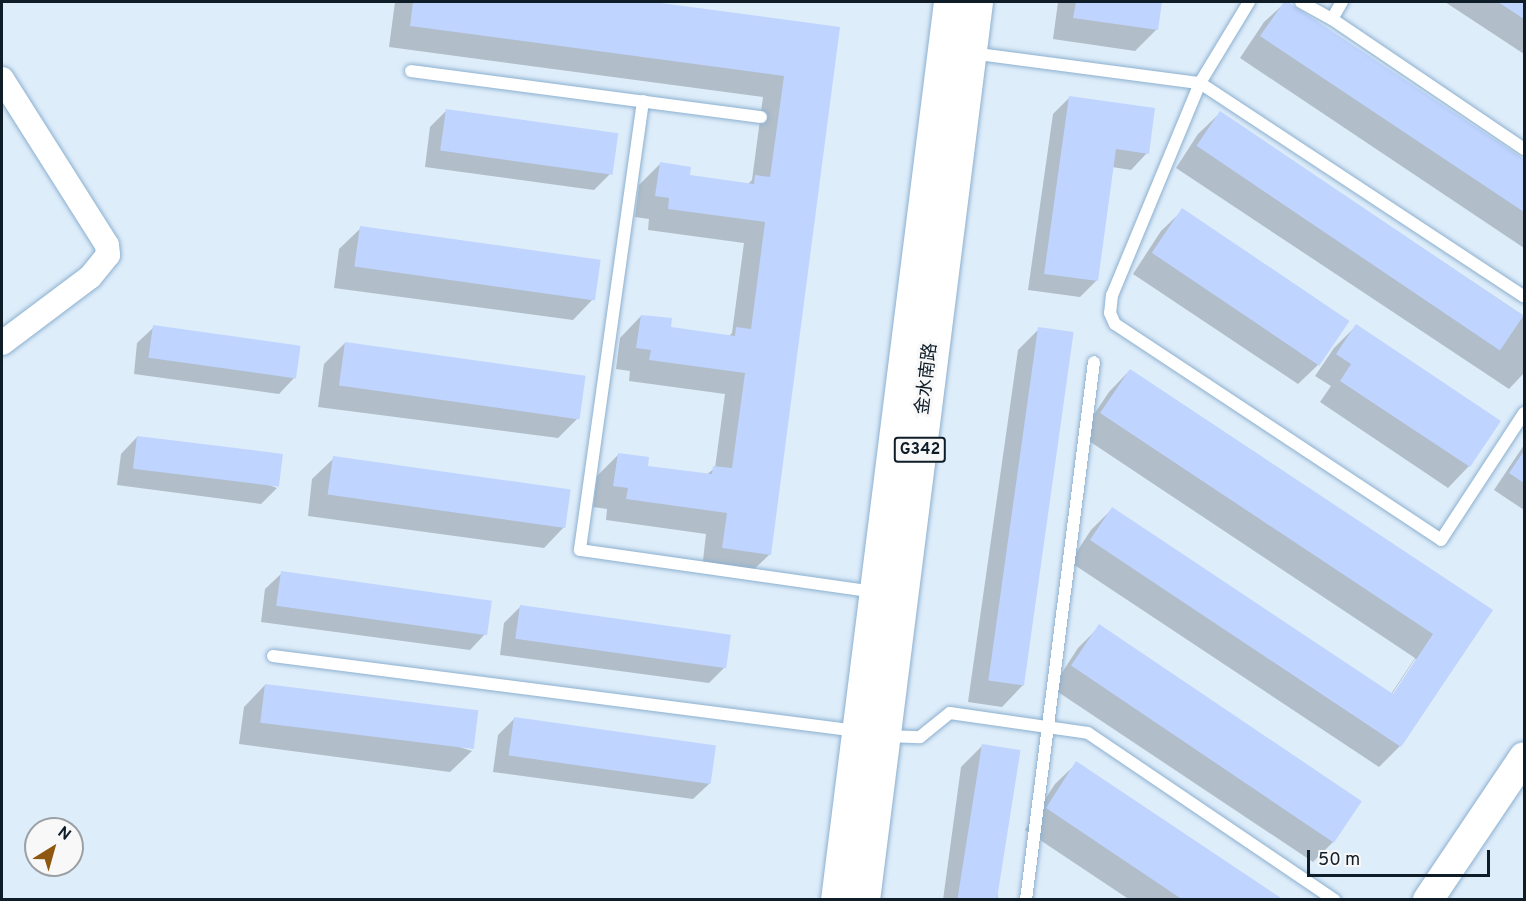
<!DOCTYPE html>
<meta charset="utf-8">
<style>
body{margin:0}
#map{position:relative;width:1526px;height:901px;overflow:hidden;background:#deedfa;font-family:Overpass,"Noto Sans SC",sans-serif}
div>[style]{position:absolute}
.shadow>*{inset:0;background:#0003}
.building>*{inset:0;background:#bfd4ff;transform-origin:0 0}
.roads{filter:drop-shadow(0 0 2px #8cb0cf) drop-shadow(0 0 2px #8cb0cf)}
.service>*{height:12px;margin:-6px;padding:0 6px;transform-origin:6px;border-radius:6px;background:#fff}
.minor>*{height:24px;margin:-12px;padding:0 12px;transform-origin:12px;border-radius:12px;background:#fff}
.tertiary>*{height:30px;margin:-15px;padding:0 15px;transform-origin:15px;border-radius:15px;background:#fff}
.trunk>*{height:33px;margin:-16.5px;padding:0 16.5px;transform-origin:16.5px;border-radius:16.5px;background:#fff}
span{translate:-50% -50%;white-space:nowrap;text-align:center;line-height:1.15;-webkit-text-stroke:6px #f8f8f8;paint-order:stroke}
.shield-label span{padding:2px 4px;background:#f8f8f8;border:2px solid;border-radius:4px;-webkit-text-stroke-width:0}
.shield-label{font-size:16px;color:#0f1d29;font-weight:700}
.street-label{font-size:18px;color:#0f1d29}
.frame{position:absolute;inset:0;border:3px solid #0f1d29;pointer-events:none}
.north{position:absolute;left:24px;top:817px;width:60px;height:60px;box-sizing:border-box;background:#f8f8f8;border:2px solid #9ba0a5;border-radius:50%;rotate:37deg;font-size:16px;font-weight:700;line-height:24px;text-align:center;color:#0f1d29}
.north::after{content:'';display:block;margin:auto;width:21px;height:27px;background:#905710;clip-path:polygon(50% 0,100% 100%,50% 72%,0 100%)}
.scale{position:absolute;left:1307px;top:850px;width:183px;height:27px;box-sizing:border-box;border:3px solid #0f1d29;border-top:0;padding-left:8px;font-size:18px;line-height:21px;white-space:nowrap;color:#0f1d29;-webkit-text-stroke:4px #f8f8f8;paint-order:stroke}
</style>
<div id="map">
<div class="shadow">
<i style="clip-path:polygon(395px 2px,641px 2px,838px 28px,770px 554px,748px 575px,702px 569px,706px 534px,606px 520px,607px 509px,593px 507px,597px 476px,618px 455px,647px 467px,706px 475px,715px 468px,725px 394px,629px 381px,630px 371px,616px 369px,620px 338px,641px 316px,669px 329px,729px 336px,732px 333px,744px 243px,648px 230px,649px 219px,635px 217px,639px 185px,660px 164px,689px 177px,748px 184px,752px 180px,763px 97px,389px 47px)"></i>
<i style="clip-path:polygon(1058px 2px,1160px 2px,1156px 30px,1135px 51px,1053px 39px)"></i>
<i style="clip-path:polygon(1286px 2px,1524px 161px,1524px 248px,1240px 58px,1264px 22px)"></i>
<i style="clip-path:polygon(1445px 2px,1524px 2px,1524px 54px)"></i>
<i style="clip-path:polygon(1069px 98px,1147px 153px,1131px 170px,1112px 167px,1096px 281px,1080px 297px,1028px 290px,1053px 114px)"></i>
<i style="clip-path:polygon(446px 111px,611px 173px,594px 190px,425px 167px,430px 127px)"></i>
<i style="clip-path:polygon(1220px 113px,1524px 316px,1524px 373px,1509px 389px,1176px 168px,1198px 134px)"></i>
<i style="clip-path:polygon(1183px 210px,1320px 363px,1298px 384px,1133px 274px,1161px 231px)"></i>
<i style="clip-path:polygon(361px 228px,594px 298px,573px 320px,334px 288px,339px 249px)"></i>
<i style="clip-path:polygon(1356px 326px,1499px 422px,1469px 466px,1448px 488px,1320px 402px,1331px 386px,1315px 376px,1334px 348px)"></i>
<i style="clip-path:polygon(154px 327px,295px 377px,279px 394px,134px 374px,137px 343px)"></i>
<i style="clip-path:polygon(1039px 329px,1023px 685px,1002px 707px,968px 702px,1018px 350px)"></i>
<i style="clip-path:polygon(345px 343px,579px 417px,558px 438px,318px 407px,324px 364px)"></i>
<i style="clip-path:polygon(evenodd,1130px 370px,1491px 610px,1400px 746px,1379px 767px,1070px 562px,1091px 530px,1112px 509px,1391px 694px,1415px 658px,1080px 435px,1109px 392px,1130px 370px,1415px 659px,1418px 659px,1390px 701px,1388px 700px,1415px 659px)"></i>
<i style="clip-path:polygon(137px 437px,277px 488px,261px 504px,117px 485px,121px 454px)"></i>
<i style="clip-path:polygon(1524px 445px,1524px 510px,1494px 490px)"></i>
<i style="clip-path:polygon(334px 458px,565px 526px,544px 548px,308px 516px,312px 479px)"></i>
<i style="clip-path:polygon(282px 573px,486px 633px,470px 650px,261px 622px,265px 589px)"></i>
<i style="clip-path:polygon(520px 607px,725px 667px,709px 683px,500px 655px,504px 623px)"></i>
<i style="clip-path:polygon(1100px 626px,1334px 841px,1313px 862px,1052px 688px,1078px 648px)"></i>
<i style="clip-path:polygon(265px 685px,472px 751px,450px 772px,239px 744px,244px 707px)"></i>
<i style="clip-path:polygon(514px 719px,710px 783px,693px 799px,493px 772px,498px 735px)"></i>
<i style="clip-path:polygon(983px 745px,998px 900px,943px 900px,961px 767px)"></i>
<i style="clip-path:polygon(1077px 763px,1282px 900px,1130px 900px,1025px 830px,1055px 784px)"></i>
</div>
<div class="building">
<i style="clip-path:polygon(413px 2px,653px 2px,840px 27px,771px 555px,722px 548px,727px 513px,626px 499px,628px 488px,613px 486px,618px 453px,649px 457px,648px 466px,712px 474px,713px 466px,732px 468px,745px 373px,649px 360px,651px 350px,636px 348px,641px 315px,672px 318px,671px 327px,735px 336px,736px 327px,751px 329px,765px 222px,668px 209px,669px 198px,655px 196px,660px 162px,691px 167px,690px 175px,754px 184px,755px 175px,770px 177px,784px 76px,410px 26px)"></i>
<i style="clip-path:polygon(1076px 2px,1162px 2px,1158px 30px,1073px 18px)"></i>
<i style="clip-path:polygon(1284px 2px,1288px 2px,1524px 159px,1524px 212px,1260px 36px)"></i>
<i style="clip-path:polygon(1498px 2px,1524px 2px,1524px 19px)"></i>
<i style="clip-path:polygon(1069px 96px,1155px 108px,1149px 154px,1116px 149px,1098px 281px,1044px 274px)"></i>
<i style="left:446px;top:109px;width:174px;height:42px;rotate:8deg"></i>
<i style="left:1220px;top:111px;width:366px;height:42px;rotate:34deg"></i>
<i style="left:1182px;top:208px;width:202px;height:54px;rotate:34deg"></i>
<i style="left:360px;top:226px;width:243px;height:41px;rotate:8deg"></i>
<i style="clip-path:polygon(1356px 324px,1501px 421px,1470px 467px,1340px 381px,1351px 364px,1336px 354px)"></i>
<i style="left:153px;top:325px;width:149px;height:33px;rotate:8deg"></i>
<i style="left:1038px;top:327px;width:36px;height:357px;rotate:8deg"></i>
<i style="left:345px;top:342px;width:243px;height:44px;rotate:8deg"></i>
<i style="clip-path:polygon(1130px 369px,1493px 610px,1401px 747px,1090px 540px,1112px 507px,1393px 694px,1433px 634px,1100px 413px)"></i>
<i style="left:137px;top:436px;width:147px;height:33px;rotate:7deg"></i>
<i style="clip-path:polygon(1524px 451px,1524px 483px,1509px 473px)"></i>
<i style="left:333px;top:456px;width:240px;height:39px;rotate:8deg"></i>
<i style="left:281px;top:571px;width:213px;height:35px;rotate:8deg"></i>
<i style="left:520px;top:605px;width:213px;height:34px;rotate:8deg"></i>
<i style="left:1099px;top:624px;width:317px;height:50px;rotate:34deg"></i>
<i style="left:265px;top:684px;width:215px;height:39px;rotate:7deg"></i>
<i style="left:514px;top:717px;width:204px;height:39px;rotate:8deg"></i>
<i style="left:982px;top:744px;width:39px;height:158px;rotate:9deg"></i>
<i style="clip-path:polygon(1076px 761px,1284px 900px,1183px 900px,1046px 808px)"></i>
</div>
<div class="roads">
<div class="service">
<i style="left:1249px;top:2px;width:95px;rotate:121.2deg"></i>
<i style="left:1200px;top:83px;width:388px;rotate:33.4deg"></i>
<i style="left:1301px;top:2px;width:35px;rotate:29deg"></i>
<i style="left:1332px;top:19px;width:20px;rotate:-60deg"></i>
<i style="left:1332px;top:19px;width:232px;rotate:34.1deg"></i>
<i style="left:971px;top:53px;width:231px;rotate:7.5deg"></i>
<i style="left:1200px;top:83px;width:230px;rotate:112.5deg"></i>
<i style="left:1112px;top:295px;width:18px;rotate:96deg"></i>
<i style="left:1110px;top:313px;width:12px;rotate:66deg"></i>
<i style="left:1115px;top:324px;width:391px;rotate:33.5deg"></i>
<i style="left:1441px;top:540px;width:152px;rotate:-56.8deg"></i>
<i style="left:411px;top:71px;width:353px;rotate:7.5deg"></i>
<i style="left:643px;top:101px;width:453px;rotate:98deg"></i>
<i style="left:580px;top:550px;width:298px;rotate:8.1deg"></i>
<i style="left:273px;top:656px;width:589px;rotate:7.32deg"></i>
<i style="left:886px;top:736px;width:34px;rotate:2deg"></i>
<i style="left:920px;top:737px;width:38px;rotate:-39deg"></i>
<i style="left:950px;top:713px;width:139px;rotate:8.2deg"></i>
<i style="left:1088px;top:733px;width:298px;rotate:34.1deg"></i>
<i style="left:1026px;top:900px;width:542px;rotate:-82.8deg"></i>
</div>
<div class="minor">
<i style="left:2px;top:79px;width:196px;rotate:57.7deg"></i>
<i style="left:107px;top:245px;width:10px;rotate:84deg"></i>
<i style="left:108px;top:255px;width:28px;rotate:129deg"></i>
<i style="left:90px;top:277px;width:110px;rotate:143.1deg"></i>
</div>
<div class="tertiary">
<i style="left:1428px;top:900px;width:172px;rotate:-56.1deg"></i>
</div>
<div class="trunk">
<i style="left:837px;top:900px;width:905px;rotate:-82.83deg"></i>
<i style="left:863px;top:900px;width:905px;rotate:-82.83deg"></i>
</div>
</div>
<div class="shield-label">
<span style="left:920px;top:450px">G342</span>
</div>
<div class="street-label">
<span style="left:928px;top:379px;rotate:-83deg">金水南路</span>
</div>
<div class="frame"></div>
<div class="north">N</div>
<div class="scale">50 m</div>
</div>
